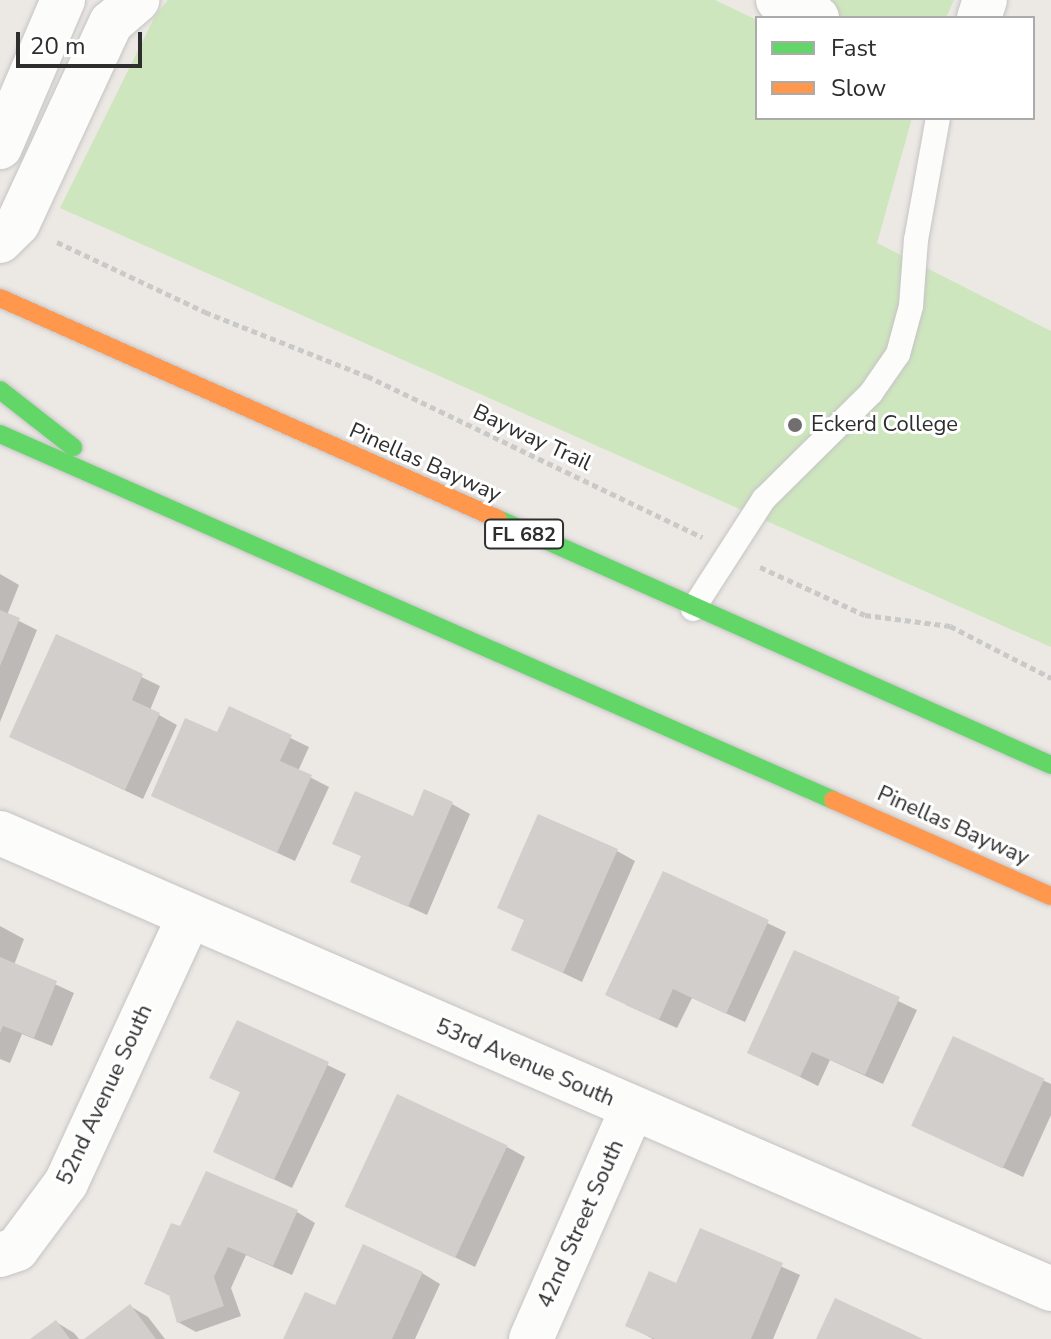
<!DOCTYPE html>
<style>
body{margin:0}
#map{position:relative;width:1051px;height:1339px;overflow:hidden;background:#ece8e4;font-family:"Nunito Sans",sans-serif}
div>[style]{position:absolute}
.green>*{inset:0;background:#cee6be}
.shadow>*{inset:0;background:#0003}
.building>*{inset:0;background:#d1cecb;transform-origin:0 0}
.path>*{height:5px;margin-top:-2.5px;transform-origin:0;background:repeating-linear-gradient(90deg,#c9c9c8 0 6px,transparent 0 10px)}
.roads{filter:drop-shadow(0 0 2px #c5c4c5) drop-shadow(0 0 2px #c5c4c5)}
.lane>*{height:24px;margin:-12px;padding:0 12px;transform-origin:12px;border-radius:12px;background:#fcfcfb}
.street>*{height:44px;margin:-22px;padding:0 22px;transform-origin:22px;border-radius:22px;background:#fcfcfb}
.fast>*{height:18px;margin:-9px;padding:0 9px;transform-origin:9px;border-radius:9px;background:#63d668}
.slow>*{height:18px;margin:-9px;padding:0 9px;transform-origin:9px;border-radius:9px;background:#ff974d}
.dots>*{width:22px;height:22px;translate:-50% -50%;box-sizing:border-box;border:4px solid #fff;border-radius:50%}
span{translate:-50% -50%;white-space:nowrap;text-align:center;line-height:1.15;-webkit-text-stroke:6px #fff;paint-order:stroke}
.shield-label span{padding:2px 6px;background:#fff;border:2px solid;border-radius:6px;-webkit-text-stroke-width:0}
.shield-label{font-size:20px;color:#2e2e2e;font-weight:700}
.poi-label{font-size:22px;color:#2e2e2e}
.left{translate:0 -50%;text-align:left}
.street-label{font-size:22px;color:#2e2e2e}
.legend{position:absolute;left:755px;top:16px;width:280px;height:104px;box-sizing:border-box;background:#fff;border:2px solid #ababab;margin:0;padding:10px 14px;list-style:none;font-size:24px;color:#2e2e2e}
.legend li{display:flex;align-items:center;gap:16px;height:40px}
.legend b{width:40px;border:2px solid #ababab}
.scale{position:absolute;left:16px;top:32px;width:126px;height:36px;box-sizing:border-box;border:4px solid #2e2e2e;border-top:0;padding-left:10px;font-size:24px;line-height:28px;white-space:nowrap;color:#2e2e2e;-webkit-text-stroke:6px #fff;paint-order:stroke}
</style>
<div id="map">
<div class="green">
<i style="clip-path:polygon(168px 0,715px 0,757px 20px,757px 118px,912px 118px,877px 243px,1051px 331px,1051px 647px,60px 208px,155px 16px)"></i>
<i style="clip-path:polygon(803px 0,954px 0,946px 18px,842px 18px)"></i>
</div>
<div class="shadow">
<i style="clip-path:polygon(0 574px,19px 585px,7px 615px,37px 630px,0 722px)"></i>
<i style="clip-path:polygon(57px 636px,160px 686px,150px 710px,177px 725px,143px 799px,12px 737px)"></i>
<i style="clip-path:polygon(230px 709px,309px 747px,298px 771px,329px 787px,295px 861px,153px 795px,218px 734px)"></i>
<i style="clip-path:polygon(452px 804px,470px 814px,427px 915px,352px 881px,363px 857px,335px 843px)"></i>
<i style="clip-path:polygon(617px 851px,635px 861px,582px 982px,513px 949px,526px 921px,500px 907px)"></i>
<i style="clip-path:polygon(664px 874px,786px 932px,745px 1022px,692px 998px,677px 1028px,626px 1005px)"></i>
<i style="clip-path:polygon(0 926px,24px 939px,14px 965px,74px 993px,52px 1046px,22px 1034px,10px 1063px,0 1059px)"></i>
<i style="clip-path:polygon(795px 952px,917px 1010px,883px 1084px,830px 1060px,818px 1086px,750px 1052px)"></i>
<i style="clip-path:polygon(238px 1022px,346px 1074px,292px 1188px,215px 1151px,242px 1093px,212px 1077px)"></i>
<i style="clip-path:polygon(954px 1039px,1051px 1084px,1051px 1115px,1023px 1177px,915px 1126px)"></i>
<i style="clip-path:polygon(507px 1147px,525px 1157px,475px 1267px,348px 1206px)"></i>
<i style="clip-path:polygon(297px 1212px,315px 1223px,292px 1275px,246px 1255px,231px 1288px,241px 1316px,196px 1332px,178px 1322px,172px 1297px,146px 1283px,181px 1229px)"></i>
<i style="clip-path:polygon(701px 1230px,800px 1275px,773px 1339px,653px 1339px,627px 1325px,677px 1286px)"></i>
<i style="clip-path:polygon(422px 1273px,440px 1284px,415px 1339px,285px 1339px,336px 1308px)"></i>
<i style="clip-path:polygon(130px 1306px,148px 1317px,165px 1339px,87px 1339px)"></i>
<i style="clip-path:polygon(56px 1322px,74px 1333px,79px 1339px,34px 1339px)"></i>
</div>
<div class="building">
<i style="clip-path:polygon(0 610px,20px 618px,0 666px)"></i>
<i style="clip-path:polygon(56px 634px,143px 674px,132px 700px,160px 713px,125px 790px,9px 737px)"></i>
<i style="clip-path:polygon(229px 706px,292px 735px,280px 761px,312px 775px,277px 853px,151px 796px,185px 718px,217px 732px)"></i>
<i style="clip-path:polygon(424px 789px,453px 802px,408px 907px,350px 882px,361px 856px,332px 844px,355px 791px,413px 816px)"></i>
<i style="clip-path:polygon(538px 814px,618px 849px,563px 973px,511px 950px,524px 920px,497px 908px)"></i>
<i style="clip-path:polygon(663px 871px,769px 920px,726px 1014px,673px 989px,659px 1020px,605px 995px)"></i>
<i style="clip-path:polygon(794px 950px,900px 997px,865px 1075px,812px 1052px,800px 1077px,747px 1053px)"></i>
<i style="clip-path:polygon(0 957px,57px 981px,34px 1038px,3px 1026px,0 1033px)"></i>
<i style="clip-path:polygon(237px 1020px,329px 1062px,274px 1180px,213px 1152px,240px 1092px,209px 1078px)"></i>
<i style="left:953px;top:1036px;width:101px;height:99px;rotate:25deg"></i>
<i style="left:397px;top:1094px;width:122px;height:124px;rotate:25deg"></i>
<i style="clip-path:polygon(206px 1171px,298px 1210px,273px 1266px,228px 1247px,214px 1277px,224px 1306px,177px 1323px,169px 1295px,144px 1284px,171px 1223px,180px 1226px)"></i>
<i style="clip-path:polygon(700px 1228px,783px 1263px,751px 1339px,655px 1339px,625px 1326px,649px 1271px,676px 1283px)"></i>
<i style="clip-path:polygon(363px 1244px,423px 1272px,392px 1339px,283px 1339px,305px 1292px,335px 1305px)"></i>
<i style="clip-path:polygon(835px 1298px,923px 1339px,816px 1339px)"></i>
<i style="clip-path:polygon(130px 1304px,156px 1339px,84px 1339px)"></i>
<i style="clip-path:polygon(56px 1320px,70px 1339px,30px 1339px)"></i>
</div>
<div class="path">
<i style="left:57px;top:242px;width:164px;rotate:25.3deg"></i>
<i style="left:205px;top:312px;width:174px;rotate:21.6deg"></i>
<i style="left:367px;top:376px;width:372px;rotate:25.7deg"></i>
<i style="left:760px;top:567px;width:115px;rotate:24.6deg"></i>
<i style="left:865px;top:615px;width:86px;rotate:7.4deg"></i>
<i style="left:950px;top:626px;width:114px;rotate:27.2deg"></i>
</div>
<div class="roads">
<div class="lane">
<i style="left:693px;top:609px;width:131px;rotate:-57.2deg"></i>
<i style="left:764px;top:499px;width:151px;rotate:-44.7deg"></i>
<i style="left:871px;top:393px;width:47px;rotate:-55.3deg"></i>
<i style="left:898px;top:354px;width:50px;rotate:-74.8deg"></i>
<i style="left:911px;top:306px;width:66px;rotate:-85.7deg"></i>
<i style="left:916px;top:240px;width:124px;rotate:-79.8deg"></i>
</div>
<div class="street">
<i style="left:778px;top:0;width:43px;rotate:24.8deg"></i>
<i style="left:979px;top:18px;width:19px;rotate:-72deg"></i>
<i style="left:0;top:147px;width:160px;rotate:-66.8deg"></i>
<i style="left:0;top:241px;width:25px;rotate:-45deg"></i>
<i style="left:18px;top:223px;width:221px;rotate:-65.1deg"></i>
<i style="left:111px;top:23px;width:35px;rotate:-41deg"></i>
<i style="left:0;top:833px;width:1146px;rotate:23.45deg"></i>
<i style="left:0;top:1255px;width:18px;rotate:-19deg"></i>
<i style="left:17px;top:1249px;width:82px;rotate:-53.4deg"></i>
<i style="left:66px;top:1183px;width:293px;rotate:-65.2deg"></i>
<i style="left:531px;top:1339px;width:251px;rotate:-66.3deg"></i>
</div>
<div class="fast">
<i style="left:0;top:390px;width:93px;rotate:38deg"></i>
<i style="left:0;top:434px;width:910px;rotate:23.72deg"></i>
<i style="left:498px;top:519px;width:605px;rotate:23.98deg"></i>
</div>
<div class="slow">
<i style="left:0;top:298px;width:545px;rotate:23.93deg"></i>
<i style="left:833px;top:800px;width:238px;rotate:23.8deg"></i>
</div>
</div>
<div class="dots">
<i style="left:795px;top:425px;background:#706f6e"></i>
</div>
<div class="shield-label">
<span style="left:524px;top:534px">FL 682</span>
</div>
<div class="poi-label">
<span class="left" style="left:811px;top:425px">Eckerd College</span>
</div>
<div class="street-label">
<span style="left:532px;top:438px;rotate:25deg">Bayway Trail</span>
<span style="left:425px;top:463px;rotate:24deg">Pinellas Bayway</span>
<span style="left:953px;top:826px;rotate:24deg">Pinellas Bayway</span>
<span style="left:525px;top:1063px;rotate:23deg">53rd Avenue South</span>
<span style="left:105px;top:1095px;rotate:-65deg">52nd Avenue South</span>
<span style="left:581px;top:1224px;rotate:-66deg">42nd Street South</span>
</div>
<ul class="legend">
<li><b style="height:10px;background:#63d668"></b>Fast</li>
<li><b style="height:10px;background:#ff974d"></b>Slow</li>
</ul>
<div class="scale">20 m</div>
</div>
